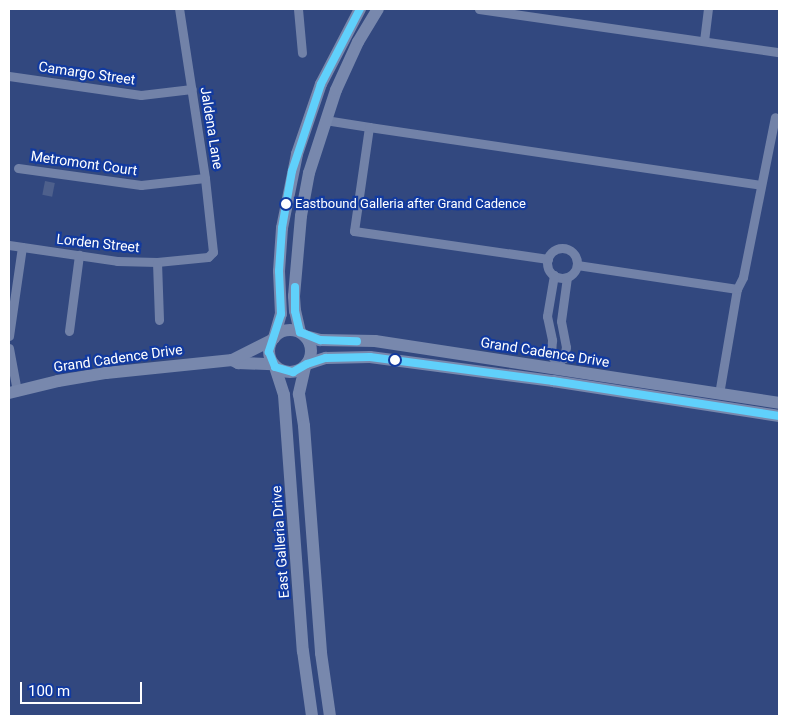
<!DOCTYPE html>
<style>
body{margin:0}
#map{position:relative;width:788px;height:725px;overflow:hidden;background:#32487f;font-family:Roboto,sans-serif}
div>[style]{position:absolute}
.building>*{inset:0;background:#4e608c;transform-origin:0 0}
.street>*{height:9px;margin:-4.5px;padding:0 4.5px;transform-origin:4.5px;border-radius:4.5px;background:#7282a8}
.street>.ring{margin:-4.5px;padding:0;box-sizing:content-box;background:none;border:9px solid #7282a8;border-radius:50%}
.secondary>*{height:12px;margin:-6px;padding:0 6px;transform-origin:6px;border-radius:6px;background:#7888ad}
.secondary>.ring{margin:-6px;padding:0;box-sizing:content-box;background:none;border:12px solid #7888ad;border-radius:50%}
.bus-1>*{height:8px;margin:-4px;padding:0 4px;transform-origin:4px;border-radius:4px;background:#60d0fb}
.dots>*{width:14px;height:14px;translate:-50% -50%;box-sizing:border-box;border:2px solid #123a9f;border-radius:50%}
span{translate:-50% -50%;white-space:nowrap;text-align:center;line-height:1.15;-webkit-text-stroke:4.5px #123a9f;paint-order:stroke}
.bus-label{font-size:13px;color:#fff}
.left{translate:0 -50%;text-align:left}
.street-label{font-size:14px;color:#fff}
.frame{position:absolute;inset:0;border:10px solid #fff;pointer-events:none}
.scale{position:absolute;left:20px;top:682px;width:122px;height:22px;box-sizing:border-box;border:2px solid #fff;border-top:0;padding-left:6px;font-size:15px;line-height:18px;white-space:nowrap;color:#fff;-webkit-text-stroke:4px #123a9f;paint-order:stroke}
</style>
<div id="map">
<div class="building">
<i style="left:45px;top:181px;width:10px;height:14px;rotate:11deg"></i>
</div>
<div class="street">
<i style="left:298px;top:9px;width:44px;rotate:84.8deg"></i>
<i style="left:479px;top:9px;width:303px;rotate:8.2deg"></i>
<i style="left:704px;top:41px;width:32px;rotate:-83deg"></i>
<i style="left:9px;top:76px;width:133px;rotate:8.2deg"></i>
<i style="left:141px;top:95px;width:51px;rotate:-6.7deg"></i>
<i style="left:325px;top:120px;width:45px;rotate:9deg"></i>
<i style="left:18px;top:168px;width:124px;rotate:7.9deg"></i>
<i style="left:141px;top:185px;width:64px;rotate:-6.2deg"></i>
<i style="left:9px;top:245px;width:109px;rotate:8.4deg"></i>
<i style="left:117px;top:261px;width:40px;rotate:1.4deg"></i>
<i style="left:157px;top:262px;width:51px;rotate:-5.6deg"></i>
<i style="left:208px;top:257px;width:7px;rotate:-45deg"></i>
<i style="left:213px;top:252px;width:74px;rotate:-96.2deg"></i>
<i style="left:205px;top:178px;width:171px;rotate:-98.7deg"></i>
<i class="ring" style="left:547px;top:248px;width:21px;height:21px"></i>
<i style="left:548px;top:259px;width:196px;rotate:-171.8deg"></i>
<i style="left:354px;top:231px;width:105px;rotate:-81.8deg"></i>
<i style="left:369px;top:127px;width:396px;rotate:8.4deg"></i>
<i style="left:157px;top:262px;width:58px;rotate:88deg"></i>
<i style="left:577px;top:265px;width:162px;rotate:8.5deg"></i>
<i style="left:554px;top:275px;width:42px;rotate:99.7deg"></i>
<i style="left:547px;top:316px;width:25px;rotate:78deg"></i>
<i style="left:552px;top:340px;width:15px;rotate:94deg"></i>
<i style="left:551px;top:355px;width:10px;rotate:53deg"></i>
<i style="left:557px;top:363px;width:6px;rotate:99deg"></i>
<i style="left:69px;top:331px;width:77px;rotate:-82.5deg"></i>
<i style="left:9px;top:336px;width:90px;rotate:-81.7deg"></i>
<i style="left:9px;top:348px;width:44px;rotate:79.5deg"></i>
<i style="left:557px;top:363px;width:9px;rotate:-36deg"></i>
<i style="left:564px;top:358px;width:11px;rotate:-80deg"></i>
<i style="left:566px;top:347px;width:26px;rotate:-101deg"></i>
<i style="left:561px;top:321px;width:44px;rotate:-82.2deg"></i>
<i style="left:719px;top:394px;width:107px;rotate:-80.3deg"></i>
<i style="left:737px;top:289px;width:13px;rotate:-63deg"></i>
<i style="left:743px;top:277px;width:163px;rotate:-78.7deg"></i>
</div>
<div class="secondary">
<i class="ring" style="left:269px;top:330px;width:30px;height:30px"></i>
<i style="left:300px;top:332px;width:22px;rotate:-103deg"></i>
<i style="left:295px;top:311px;width:15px;rotate:-94deg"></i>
<i style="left:294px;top:296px;width:80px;rotate:-85deg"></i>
<i style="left:301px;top:216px;width:44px;rotate:-79.5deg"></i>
<i style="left:309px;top:173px;width:87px;rotate:-72deg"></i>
<i style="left:336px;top:90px;width:53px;rotate:-65.4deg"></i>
<i style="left:358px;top:42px;width:39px;rotate:-59deg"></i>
<i style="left:305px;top:336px;width:16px;rotate:15deg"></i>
<i style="left:320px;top:340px;width:55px;rotate:1deg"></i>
<i style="left:375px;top:341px;width:409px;rotate:8.7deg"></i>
<i style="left:274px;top:338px;width:25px;rotate:-74deg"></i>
<i style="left:281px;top:314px;width:43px;rotate:-92.7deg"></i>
<i style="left:279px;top:271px;width:43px;rotate:-86deg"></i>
<i style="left:282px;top:228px;width:76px;rotate:-78.5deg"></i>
<i style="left:297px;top:154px;width:74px;rotate:-71.1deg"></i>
<i style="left:321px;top:84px;width:85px;rotate:-62.5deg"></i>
<i style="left:232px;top:360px;width:7px;rotate:27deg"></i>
<i style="left:238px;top:363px;width:35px;rotate:2deg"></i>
<i style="left:307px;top:364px;width:20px;rotate:-18deg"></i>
<i style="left:326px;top:358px;width:44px;rotate:-1.3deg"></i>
<i style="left:370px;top:357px;width:185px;rotate:7.5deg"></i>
<i style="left:553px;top:381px;width:229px;rotate:8.8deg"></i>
<i style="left:275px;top:367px;width:29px;rotate:72deg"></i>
<i style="left:284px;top:395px;width:257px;rotate:85.8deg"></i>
<i style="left:303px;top:651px;width:66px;rotate:82.1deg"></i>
<i style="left:305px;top:367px;width:28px;rotate:103deg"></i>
<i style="left:299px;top:394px;width:32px;rotate:81deg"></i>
<i style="left:304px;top:426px;width:228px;rotate:85.7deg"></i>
<i style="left:321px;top:653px;width:64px;rotate:81.9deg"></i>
<i style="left:9px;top:393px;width:50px;rotate:-13.8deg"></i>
<i style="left:58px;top:381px;width:49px;rotate:-9.5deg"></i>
<i style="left:106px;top:373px;width:127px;rotate:-5.9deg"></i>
<i style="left:232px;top:360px;width:45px;rotate:-26.6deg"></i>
</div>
<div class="bus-1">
<i style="left:360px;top:9px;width:85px;rotate:117.5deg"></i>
<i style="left:321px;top:84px;width:92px;rotate:108.4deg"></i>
<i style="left:292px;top:171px;width:58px;rotate:100deg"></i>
<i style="left:282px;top:228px;width:43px;rotate:94deg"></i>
<i style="left:279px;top:271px;width:43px;rotate:87.3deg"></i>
<i style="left:281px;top:314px;width:40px;rotate:108deg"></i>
<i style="left:269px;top:352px;width:16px;rotate:68deg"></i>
<i style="left:275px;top:367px;width:19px;rotate:16deg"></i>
<i style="left:293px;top:372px;width:16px;rotate:-30deg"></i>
<i style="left:307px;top:364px;width:20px;rotate:-18deg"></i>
<i style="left:326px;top:358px;width:44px;rotate:-1.3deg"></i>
<i style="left:370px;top:357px;width:185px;rotate:7.5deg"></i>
<i style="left:553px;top:381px;width:229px;rotate:8.8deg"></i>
<i style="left:295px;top:287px;width:24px;rotate:90deg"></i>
<i style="left:295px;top:311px;width:22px;rotate:77deg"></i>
<i style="left:300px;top:332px;width:22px;rotate:22deg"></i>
<i style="left:320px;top:340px;width:37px;rotate:2deg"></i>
</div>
<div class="dots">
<i style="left:286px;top:204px;background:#fff"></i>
<i style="left:395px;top:360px;background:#fff"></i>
</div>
<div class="bus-label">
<span class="left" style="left:295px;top:204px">Eastbound Galleria after Grand Cadence</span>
</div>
<div class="street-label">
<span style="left:87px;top:73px;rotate:8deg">Camargo Street</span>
<span style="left:212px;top:128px;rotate:81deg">Jaldena Lane</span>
<span style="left:84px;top:163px;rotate:8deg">Metromont Court</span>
<span style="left:98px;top:243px;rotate:6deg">Lorden Street</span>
<span style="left:545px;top:352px;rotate:9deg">Grand Cadence Drive</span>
<span style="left:118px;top:358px;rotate:-8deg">Grand Cadence Drive</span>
<span style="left:280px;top:542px;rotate:-94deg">East Galleria Drive</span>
</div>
<div class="frame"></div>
<div class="scale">100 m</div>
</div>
